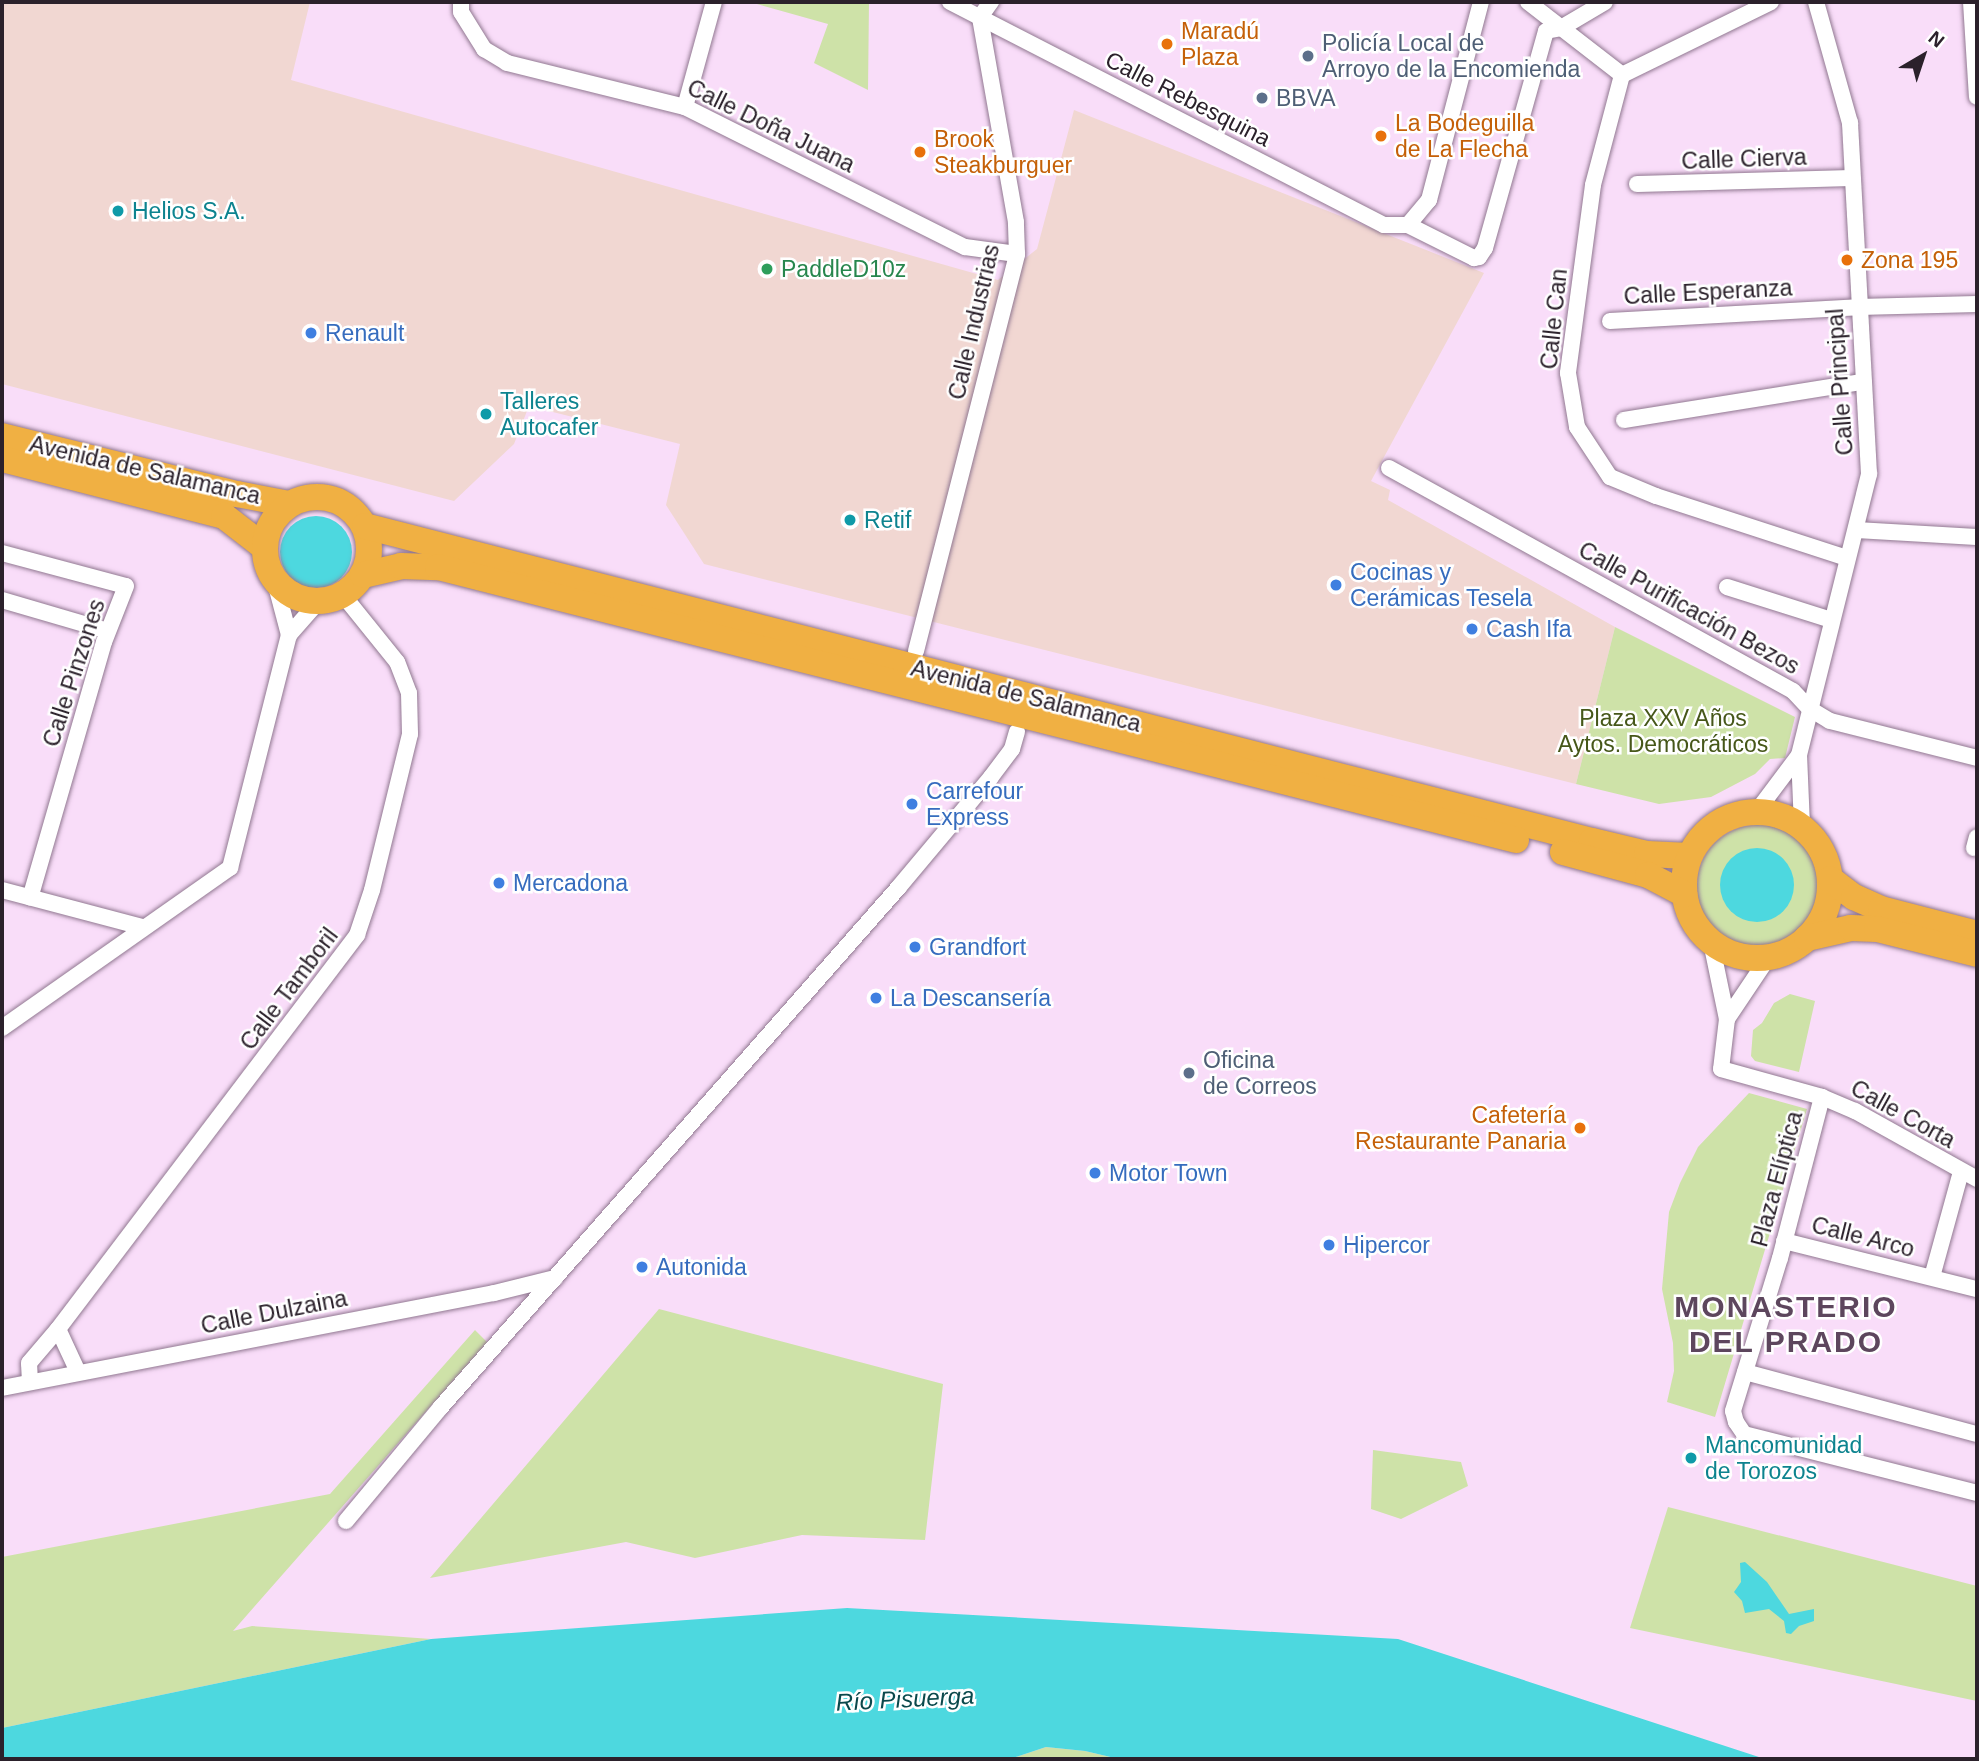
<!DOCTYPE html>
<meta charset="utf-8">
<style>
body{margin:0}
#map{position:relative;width:1979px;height:1761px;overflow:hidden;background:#f9ddf9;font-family:Helvetica,sans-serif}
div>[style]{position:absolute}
.industrial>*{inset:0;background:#f1d7d2}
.green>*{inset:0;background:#cee2a8}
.round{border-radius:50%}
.water>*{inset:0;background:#4dd8df}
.roads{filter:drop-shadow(0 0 2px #917891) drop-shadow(0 0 2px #917891)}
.minor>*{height:16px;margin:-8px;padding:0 8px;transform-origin:8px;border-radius:8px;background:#fff}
.trunk>*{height:26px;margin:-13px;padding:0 13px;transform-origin:13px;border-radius:13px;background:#f0b043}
.trunk>.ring{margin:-13px;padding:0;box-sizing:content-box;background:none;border:26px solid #f0b043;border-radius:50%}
.dots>*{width:19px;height:19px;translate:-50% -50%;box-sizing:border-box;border:4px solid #fff;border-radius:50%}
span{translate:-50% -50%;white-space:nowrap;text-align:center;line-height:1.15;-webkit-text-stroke:5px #fff;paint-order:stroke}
.food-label{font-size:23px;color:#c56008}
.left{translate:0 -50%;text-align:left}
.right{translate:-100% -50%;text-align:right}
.service-label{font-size:23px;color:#4e5e75}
.street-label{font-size:23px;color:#2b212b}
.culture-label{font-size:23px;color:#0d838f}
.leisure-label{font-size:23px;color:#27864d}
.shop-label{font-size:23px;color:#366cbe}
.park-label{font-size:23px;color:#465719}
.water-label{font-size:24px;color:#0a494c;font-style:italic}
.district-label{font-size:30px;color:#5d465d;font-weight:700;letter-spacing:2px}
.frame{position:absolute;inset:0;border:4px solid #2b212b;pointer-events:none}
.north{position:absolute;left:1888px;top:21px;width:70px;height:70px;-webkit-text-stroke:5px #fff;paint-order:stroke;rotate:39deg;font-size:19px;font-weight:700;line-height:28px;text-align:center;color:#2b212b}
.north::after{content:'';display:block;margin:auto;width:24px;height:32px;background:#2b212b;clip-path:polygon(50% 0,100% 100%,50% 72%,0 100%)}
</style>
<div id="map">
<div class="industrial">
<i style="clip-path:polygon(2px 2px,310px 2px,291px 80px,998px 280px,1037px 249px,1074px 110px,1484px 273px,1371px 481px,1390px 490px,1388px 500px,1615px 627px,1576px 784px,704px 564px,666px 505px,680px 444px,529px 406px,514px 444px,454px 501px,2px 384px)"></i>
</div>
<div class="green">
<i style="clip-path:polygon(750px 2px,869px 2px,868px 90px,814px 63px,828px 24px)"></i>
<i style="clip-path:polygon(1615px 627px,1795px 717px,1785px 758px,1770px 759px,1755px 774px,1711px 797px,1659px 804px,1576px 784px)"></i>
<i class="round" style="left:1697px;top:825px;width:122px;height:122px"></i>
<i style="clip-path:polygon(1790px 994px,1815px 1001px,1799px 1072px,1755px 1061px,1751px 1056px,1753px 1030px,1762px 1023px,1774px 1003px)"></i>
<i style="clip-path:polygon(1749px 1093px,1807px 1109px,1715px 1417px,1667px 1402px,1674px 1371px,1673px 1343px,1662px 1289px,1669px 1212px,1680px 1183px,1698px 1147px)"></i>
<i style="clip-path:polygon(659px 1309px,943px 1384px,925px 1540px,802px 1535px,695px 1558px,626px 1542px,430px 1578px)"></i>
<i style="clip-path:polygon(475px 1330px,487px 1342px,233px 1631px,252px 1626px,431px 1639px,2px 1728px,2px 1557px,330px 1494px)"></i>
<i style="clip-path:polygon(1373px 1450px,1461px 1462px,1468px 1486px,1401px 1519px,1371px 1509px)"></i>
<i style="clip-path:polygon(1668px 1507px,1977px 1586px,1977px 1701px,1630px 1628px)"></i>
<i style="clip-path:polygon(1046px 1747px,1085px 1751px,1119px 1759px,1010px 1759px)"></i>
</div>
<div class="water">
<i class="round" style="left:280px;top:516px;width:72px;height:72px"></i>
<i class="round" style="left:1720px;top:848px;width:74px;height:74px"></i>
<i style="clip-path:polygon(1745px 1562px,1767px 1582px,1789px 1614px,1814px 1609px,1814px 1621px,1799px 1626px,1791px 1634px,1786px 1633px,1784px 1621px,1769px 1609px,1745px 1613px,1742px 1601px,1734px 1592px,1741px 1582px,1740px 1563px)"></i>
<i style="clip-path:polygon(847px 1608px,1398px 1639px,1765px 1759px,1119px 1759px,1085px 1751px,1046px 1747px,1010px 1759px,2px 1759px,2px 1728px,431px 1639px)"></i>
</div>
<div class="roads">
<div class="minor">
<i style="left:461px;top:2px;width:10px;rotate:90deg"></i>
<i style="left:461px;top:12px;width:44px;rotate:58.1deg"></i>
<i style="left:484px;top:49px;width:27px;rotate:31deg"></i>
<i style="left:507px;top:63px;width:183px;rotate:13.9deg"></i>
<i style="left:685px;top:107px;width:313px;rotate:26.6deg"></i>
<i style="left:965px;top:247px;width:52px;rotate:7.7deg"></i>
<i style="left:950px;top:2px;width:488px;rotate:27.2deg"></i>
<i style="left:1384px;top:225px;width:24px"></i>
<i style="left:1408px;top:225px;width:74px;rotate:26.6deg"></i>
<i style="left:1474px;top:258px;width:5px;rotate:-11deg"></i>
<i style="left:1479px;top:257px;width:11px;rotate:-56deg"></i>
<i style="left:1485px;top:248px;width:225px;rotate:-74.3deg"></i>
<i style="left:1546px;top:31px;width:15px;rotate:-11deg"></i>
<i style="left:1561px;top:28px;width:51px;rotate:-30.6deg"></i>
<i style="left:1528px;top:2px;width:119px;rotate:37.8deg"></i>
<i style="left:1771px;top:2px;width:166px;rotate:153.9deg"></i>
<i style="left:1622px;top:75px;width:114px;rotate:104.8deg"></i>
<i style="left:1593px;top:185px;width:190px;rotate:97.6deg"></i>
<i style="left:1568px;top:373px;width:55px;rotate:80.5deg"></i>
<i style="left:1577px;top:427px;width:60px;rotate:56.6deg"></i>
<i style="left:1610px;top:477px;width:50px;rotate:22.4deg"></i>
<i style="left:1656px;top:496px;width:201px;rotate:18deg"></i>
<i style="left:1971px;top:2px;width:95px;rotate:86.4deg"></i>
<i style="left:685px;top:107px;width:109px;rotate:-74.6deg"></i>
<i style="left:1637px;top:184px;width:215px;rotate:-1.6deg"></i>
<i style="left:1408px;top:225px;width:33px;rotate:-50deg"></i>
<i style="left:1429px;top:200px;width:205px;rotate:-75.3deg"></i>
<i style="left:1610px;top:321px;width:248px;rotate:-3.2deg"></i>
<i style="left:1858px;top:307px;width:119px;rotate:-1.4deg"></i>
<i style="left:1624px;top:420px;width:241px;rotate:-9.1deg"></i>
<i style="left:1389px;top:468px;width:461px;rotate:28.9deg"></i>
<i style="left:1793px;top:691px;width:25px;rotate:47deg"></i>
<i style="left:1810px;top:709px;width:23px;rotate:31deg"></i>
<i style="left:1830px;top:721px;width:152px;rotate:14.1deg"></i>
<i style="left:1856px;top:530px;width:121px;rotate:3.3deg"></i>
<i style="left:2px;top:553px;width:128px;rotate:14.9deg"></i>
<i style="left:126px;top:586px;width:60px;rotate:111.4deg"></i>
<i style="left:104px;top:642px;width:266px;rotate:106.1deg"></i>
<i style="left:275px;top:582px;width:55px;rotate:75.2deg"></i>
<i style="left:1727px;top:587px;width:109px;rotate:17.6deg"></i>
<i style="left:2px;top:600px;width:110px;rotate:16.3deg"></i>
<i style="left:916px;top:651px;width:410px;rotate:-75.7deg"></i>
<i style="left:1017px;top:254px;width:32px;rotate:-92deg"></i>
<i style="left:1016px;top:222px;width:208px;rotate:-100deg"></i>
<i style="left:980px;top:17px;width:19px;rotate:-54deg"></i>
<i style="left:1757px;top:811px;width:70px;rotate:-53.1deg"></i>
<i style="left:1802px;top:826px;width:71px;rotate:-92.4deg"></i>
<i style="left:1799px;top:755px;width:290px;rotate:-76deg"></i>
<i style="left:1869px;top:474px;width:352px;rotate:-93.1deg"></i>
<i style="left:1850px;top:123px;width:126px;rotate:-105.7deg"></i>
<i style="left:1974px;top:848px;width:11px;rotate:-75deg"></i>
<i style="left:2px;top:890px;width:145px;rotate:14.8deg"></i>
<i style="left:1711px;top:942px;width:79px;rotate:78.3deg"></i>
<i style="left:1727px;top:1019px;width:50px;rotate:96.8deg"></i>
<i style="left:1721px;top:1069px;width:105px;rotate:15.5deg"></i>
<i style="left:1822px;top:1097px;width:36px;rotate:23deg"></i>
<i style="left:1855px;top:1111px;width:140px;rotate:29.1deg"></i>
<i style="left:1727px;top:1019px;width:73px;rotate:-56.1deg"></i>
<i style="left:2px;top:1028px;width:279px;rotate:-35.1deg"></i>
<i style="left:230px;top:868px;width:240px;rotate:-75.8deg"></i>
<i style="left:289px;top:635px;width:44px;rotate:-48.7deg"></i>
<i style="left:1822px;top:1097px;width:166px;rotate:104.6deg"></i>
<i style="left:1780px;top:1258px;width:160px;rotate:107.1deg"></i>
<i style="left:1733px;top:1411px;width:11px;rotate:75deg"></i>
<i style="left:1736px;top:1422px;width:14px;rotate:56deg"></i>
<i style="left:1744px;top:1434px;width:240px;rotate:14.2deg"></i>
<i style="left:1784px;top:1241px;width:199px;rotate:14deg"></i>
<i style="left:1932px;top:1277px;width:109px;rotate:-74.6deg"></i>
<i style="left:78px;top:1372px;width:47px;rotate:-114.9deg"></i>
<i style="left:58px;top:1329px;width:495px;rotate:-52.8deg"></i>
<i style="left:357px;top:935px;width:47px;rotate:-71.6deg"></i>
<i style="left:372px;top:890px;width:161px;rotate:-76.3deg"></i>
<i style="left:410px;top:734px;width:41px;rotate:-91.4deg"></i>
<i style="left:409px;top:693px;width:33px;rotate:-111deg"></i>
<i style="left:397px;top:662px;width:86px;rotate:-128.9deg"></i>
<i style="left:1745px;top:1372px;width:240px;rotate:15deg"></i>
<i style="left:30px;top:1382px;width:19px;rotate:-93deg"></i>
<i style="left:29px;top:1363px;width:45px;rotate:-49.5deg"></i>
<i style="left:2px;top:1388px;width:501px;rotate:-10.93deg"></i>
<i style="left:494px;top:1293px;width:63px;rotate:-13.8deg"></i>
<i style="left:346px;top:1521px;width:148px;rotate:-50.2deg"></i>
<i style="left:441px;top:1407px;width:692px;rotate:-48.63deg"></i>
<i style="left:898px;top:888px;width:145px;rotate:-50deg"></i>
<i style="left:991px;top:777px;width:35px;rotate:-53deg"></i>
<i style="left:1012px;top:749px;width:18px;rotate:-74deg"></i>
</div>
<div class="trunk">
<i style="left:2px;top:436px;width:242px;rotate:13.9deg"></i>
<i style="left:237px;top:494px;width:53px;rotate:10.9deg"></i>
<i style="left:2px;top:459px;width:229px;rotate:14.4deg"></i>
<i style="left:224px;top:516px;width:51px;rotate:37.8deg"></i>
<i class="ring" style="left:265px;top:497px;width:78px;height:78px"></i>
<i style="left:365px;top:526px;width:1267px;rotate:14.4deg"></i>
<i style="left:1592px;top:841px;width:57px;rotate:13.3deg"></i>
<i style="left:1647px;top:854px;width:42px;rotate:2.7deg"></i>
<i style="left:363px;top:575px;width:39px;rotate:-13deg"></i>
<i style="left:401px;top:566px;width:37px;rotate:2deg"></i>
<i style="left:438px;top:567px;width:1112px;rotate:14.21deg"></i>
<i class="ring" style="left:1684px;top:812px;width:120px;height:120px"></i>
<i style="left:1563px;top:852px;width:88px;rotate:15.1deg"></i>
<i style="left:1648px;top:875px;width:41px;rotate:27.8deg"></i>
<i style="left:1830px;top:879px;width:30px;rotate:37deg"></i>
<i style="left:1854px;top:897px;width:30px;rotate:24deg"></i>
<i style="left:1881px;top:909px;width:99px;rotate:14.6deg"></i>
<i style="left:1807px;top:938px;width:45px;rotate:-12.8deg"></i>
<i style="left:1851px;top:928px;width:26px;rotate:2deg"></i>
<i style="left:1877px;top:929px;width:103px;rotate:14deg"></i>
</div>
</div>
<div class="dots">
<i style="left:1167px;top:44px;background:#e8710a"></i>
<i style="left:1308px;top:56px;background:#5c6f8a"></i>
<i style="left:1262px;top:98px;background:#5c6f8a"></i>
<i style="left:1381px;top:136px;background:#e8710a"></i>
<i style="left:920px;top:152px;background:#e8710a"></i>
<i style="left:118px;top:211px;background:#0f9aa8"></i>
<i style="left:1847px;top:260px;background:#e8710a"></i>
<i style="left:767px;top:269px;background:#2e9e5b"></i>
<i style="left:311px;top:333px;background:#3f7fe0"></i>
<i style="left:486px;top:414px;background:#0f9aa8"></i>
<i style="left:850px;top:520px;background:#0f9aa8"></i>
<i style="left:1336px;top:585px;background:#3f7fe0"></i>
<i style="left:1472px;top:629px;background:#3f7fe0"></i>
<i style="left:912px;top:804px;background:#3f7fe0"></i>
<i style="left:499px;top:883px;background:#3f7fe0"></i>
<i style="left:915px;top:947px;background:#3f7fe0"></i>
<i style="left:876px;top:998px;background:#3f7fe0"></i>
<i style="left:1189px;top:1073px;background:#5c6f8a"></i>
<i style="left:1580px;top:1128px;background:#e8710a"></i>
<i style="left:1095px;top:1173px;background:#3f7fe0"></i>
<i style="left:1329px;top:1245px;background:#3f7fe0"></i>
<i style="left:642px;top:1267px;background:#3f7fe0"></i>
<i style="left:1691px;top:1458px;background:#0f9aa8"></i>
</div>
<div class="food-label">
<span class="left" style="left:1181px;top:44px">Maradú<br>Plaza</span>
<span class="left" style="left:1395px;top:136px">La Bodeguilla<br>de La Flecha</span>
<span class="left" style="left:934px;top:152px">Brook<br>Steakburguer</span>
<span class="left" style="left:1861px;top:260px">Zona 195</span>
<span class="right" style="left:1566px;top:1128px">Cafetería<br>Restaurante Panaria</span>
</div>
<div class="service-label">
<span class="left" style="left:1322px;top:56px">Policía Local de<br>Arroyo de la Encomienda</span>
<span class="left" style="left:1276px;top:98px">BBVA</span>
<span class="left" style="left:1203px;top:1073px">Oficina<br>de Correos</span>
</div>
<div class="street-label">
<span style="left:1188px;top:99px;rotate:27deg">Calle Rebesquina</span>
<span style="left:771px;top:126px;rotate:26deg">Calle Doña Juana</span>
<span style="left:1744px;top:159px;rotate:-2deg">Calle Cierva</span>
<span style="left:1708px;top:292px;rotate:-3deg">Calle Esperanza</span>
<span style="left:1554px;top:319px;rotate:-84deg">Calle Can</span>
<span style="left:974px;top:322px;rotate:-77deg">Calle Industrias</span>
<span style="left:1840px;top:382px;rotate:-94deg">Calle Principal</span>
<span style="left:145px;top:470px;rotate:13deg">Avenida de Salamanca</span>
<span style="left:1689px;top:608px;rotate:29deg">Calle Purificación Bezos</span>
<span style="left:74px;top:673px;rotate:-72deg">Calle Pinzones</span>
<span style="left:1026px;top:696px;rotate:14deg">Avenida de Salamanca</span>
<span style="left:289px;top:989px;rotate:-53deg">Calle Tamboril</span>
<span style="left:1903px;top:1114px;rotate:29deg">Calle Corta</span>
<span style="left:1777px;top:1179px;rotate:-75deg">Plaza Elíptica</span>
<span style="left:1863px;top:1237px;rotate:14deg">Calle Arco</span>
<span style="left:274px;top:1312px;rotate:-11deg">Calle Dulzaina</span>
</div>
<div class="culture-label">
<span class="left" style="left:132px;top:211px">Helios S.A.</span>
<span class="left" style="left:500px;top:414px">Talleres<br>Autocafer</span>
<span class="left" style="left:864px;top:520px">Retif</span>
<span class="left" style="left:1705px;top:1458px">Mancomunidad<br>de Torozos</span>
</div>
<div class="leisure-label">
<span class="left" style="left:781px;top:269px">PaddleD10z</span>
</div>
<div class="shop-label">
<span class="left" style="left:325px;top:333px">Renault</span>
<span class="left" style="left:1350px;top:585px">Cocinas y<br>Cerámicas Tesela</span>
<span class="left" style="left:1486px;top:629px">Cash Ifa</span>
<span class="left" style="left:926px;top:804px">Carrefour<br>Express</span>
<span class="left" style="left:513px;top:883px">Mercadona</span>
<span class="left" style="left:929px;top:947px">Grandfort</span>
<span class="left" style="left:890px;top:998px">La Descansería</span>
<span class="left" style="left:1109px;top:1173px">Motor Town</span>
<span class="left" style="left:1343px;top:1245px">Hipercor</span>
<span class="left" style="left:656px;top:1267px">Autonida</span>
</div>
<div class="park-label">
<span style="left:1663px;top:731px">Plaza XXV Años<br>Aytos. Democráticos</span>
</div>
<div class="water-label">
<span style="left:905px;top:1699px;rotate:-3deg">Río Pisuerga</span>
</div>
<div class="district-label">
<span style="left:1786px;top:1324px">MONASTERIO<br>DEL PRADO</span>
</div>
<div class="frame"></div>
<div class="north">N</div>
</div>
